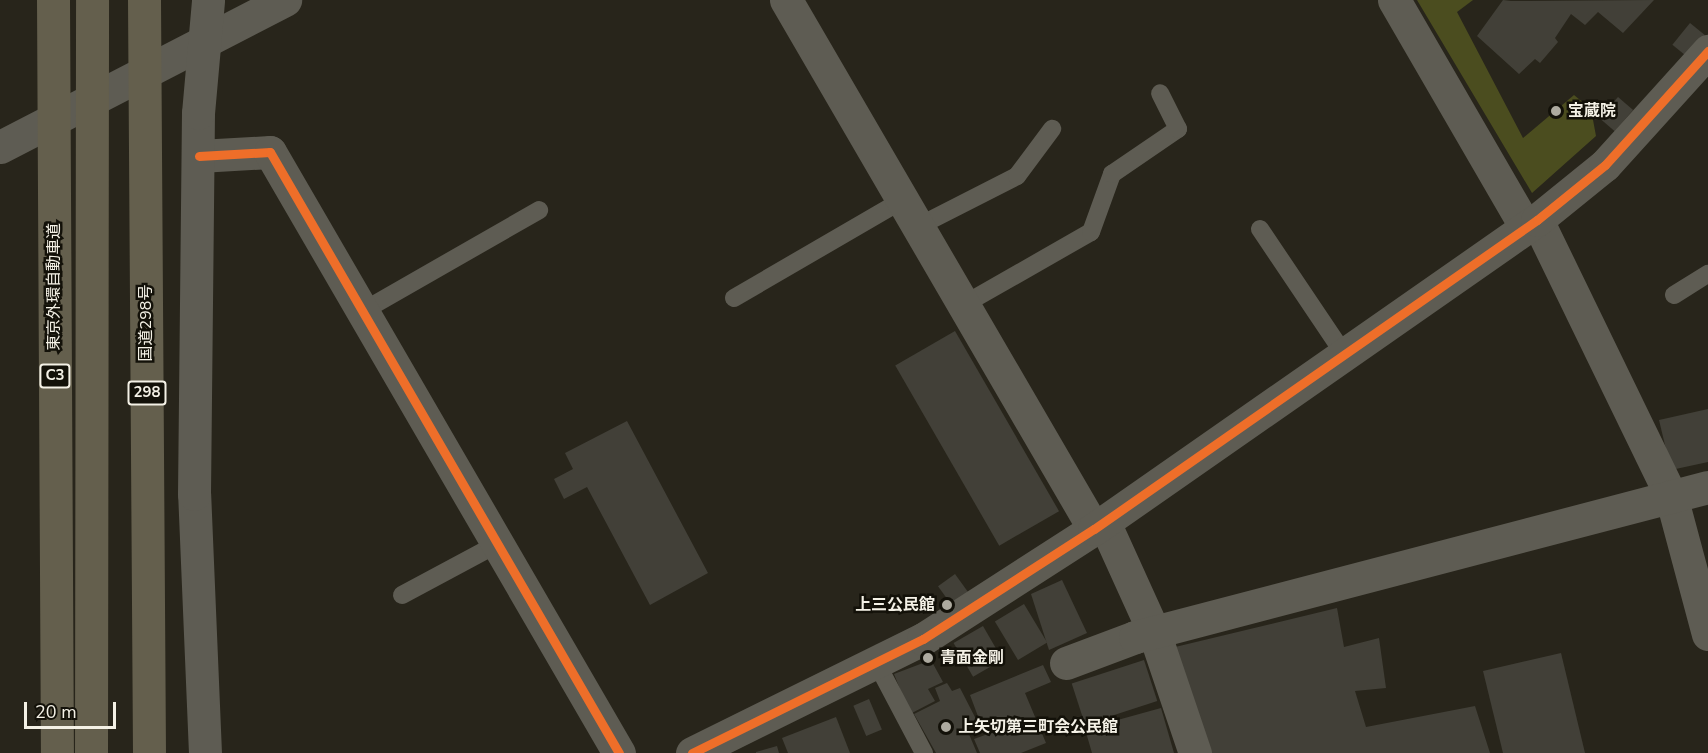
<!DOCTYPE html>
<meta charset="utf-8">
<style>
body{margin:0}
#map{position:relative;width:1708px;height:753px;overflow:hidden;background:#28251b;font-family:"Nunito Sans","Noto Sans JP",sans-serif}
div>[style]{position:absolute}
.green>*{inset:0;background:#4b4d1f}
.building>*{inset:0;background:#424038;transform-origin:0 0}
.lane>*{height:18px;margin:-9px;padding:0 9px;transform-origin:9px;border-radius:9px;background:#5e5c53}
.street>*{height:33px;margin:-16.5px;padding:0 16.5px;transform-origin:16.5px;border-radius:16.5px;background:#5e5c53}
.highway>*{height:33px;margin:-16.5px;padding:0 16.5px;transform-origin:16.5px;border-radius:16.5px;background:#645f4d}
.cycleway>*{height:9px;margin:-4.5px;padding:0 4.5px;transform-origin:4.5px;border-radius:4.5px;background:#ee6e29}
.dots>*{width:16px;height:16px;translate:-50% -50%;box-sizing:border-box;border:3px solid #131109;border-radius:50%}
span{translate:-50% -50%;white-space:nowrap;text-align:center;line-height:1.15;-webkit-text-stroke:5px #131109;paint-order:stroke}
.shield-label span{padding:2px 4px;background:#131109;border:2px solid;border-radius:4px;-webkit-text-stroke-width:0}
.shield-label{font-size:15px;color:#f4f1e6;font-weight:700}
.poi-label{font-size:16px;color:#f4f1e6;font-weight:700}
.left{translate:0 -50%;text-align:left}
.right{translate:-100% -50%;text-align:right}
.street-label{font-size:16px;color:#f4f1e6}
.scale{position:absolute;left:24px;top:702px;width:92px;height:27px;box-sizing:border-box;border:3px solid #f4f1e6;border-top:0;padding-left:8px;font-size:18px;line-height:21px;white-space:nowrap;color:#f4f1e6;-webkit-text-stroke:4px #131109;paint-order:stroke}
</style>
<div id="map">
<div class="green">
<i style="clip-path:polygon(1417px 0,1473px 0,1457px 12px,1523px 138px,1574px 95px,1591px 109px,1596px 136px,1532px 193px)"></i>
</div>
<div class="building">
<i style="clip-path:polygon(1503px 0,1511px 1px,1654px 0,1623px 33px,1598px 12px,1585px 25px,1571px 14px,1555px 38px,1558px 42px,1540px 63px,1535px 59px,1519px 74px,1477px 36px)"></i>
<i style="left:1690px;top:23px;width:19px;height:28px;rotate:39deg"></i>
<i style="left:1618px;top:97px;width:20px;height:28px;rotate:41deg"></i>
<i style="left:955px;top:331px;width:208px;height:69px;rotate:60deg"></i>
<i style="clip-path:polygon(1708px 409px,1708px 462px,1671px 470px,1659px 420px)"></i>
<i style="clip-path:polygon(627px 421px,708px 573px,650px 605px,587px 487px,564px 499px,554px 479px,573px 469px,565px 453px)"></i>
<i style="left:955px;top:574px;width:24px;height:21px;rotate:54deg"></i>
<i style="clip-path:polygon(1062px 580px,1087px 633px,1049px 650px,1031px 594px)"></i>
<i style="left:1024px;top:604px;width:45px;height:34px;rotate:59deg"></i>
<i style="clip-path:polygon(1337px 608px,1344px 647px,1379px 638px,1386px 688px,1355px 691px,1366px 727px,1475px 706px,1490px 753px,1202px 753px,1171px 648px)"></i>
<i style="left:983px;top:626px;width:39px;height:34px;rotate:60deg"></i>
<i style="clip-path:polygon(1561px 653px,1585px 753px,1503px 753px,1483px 671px)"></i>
<i style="clip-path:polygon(931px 660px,943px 682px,928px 689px,935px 701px,910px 714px,894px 674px)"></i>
<i style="left:1144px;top:660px;width:43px;height:76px;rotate:72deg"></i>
<i style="clip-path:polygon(1043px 665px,1051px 682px,1025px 693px,1046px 743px,1021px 753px,980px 753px,974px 739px,985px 735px,970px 695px)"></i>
<i style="clip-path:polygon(947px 683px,952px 691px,960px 688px,977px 721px,966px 727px,977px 753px,936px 753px,914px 714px,940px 701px,935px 688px)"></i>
<i style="left:869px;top:699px;width:33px;height:17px;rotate:67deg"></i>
<i style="clip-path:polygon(1161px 708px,1174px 753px,1092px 753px,1085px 729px)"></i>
<i style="clip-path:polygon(836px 717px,850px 753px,788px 753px,782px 738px)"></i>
<i style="clip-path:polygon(777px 746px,779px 753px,756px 753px,756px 752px)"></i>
</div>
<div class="lane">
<i style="left:919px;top:226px;width:110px;rotate:-27deg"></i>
<i style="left:1017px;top:176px;width:59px;rotate:-53.3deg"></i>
<i style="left:1260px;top:229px;width:151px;rotate:56.1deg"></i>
<i style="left:1674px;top:295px;width:40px;rotate:-32deg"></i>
<i style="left:734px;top:298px;width:197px;rotate:-30.2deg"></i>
<i style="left:963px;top:305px;width:147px;rotate:-29.7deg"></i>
<i style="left:1091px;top:232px;width:62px;rotate:-70.1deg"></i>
<i style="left:1112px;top:174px;width:80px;rotate:-34.3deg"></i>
<i style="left:1178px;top:129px;width:40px;rotate:-116.6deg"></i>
<i style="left:363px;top:311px;width:203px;rotate:-29.8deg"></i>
<i style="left:402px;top:595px;width:108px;rotate:-28.2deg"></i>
<i style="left:876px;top:662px;width:103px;rotate:62.2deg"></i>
</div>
<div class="street">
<i style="left:786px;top:0;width:612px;rotate:59.79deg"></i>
<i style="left:1394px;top:0;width:263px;rotate:59.9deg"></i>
<i style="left:0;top:147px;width:321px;rotate:-27.3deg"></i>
<i style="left:199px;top:156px;width:71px;rotate:-3.2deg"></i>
<i style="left:270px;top:152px;width:695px;rotate:59.86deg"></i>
<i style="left:1537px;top:220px;width:307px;rotate:64.1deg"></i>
<i style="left:1671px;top:496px;width:143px;rotate:75deg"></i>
<i style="left:1104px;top:522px;width:121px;rotate:65.6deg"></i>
<i style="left:1154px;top:632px;width:128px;rotate:71.3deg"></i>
<i style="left:1066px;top:663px;width:74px;rotate:-20.6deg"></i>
<i style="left:1135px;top:637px;width:592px;rotate:-14.67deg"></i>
<i style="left:205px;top:753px;width:259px;rotate:-92.4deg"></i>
<i style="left:194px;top:494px;width:381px;rotate:-89.4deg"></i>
<i style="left:198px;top:113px;width:113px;rotate:-84.9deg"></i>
<i style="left:692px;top:753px;width:258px;rotate:-26.3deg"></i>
<i style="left:923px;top:639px;width:203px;rotate:-32.8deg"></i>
<i style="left:1094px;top:529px;width:540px;rotate:-34.9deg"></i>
<i style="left:1537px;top:220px;width:87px;rotate:-39deg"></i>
<i style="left:1605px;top:165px;width:154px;rotate:-47.9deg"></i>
</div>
<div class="highway">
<i style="left:53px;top:0;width:753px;rotate:89.7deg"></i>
<i style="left:144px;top:0;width:753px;rotate:89.62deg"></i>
<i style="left:91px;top:753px;width:753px;rotate:-89.92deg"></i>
</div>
<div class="cycleway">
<i style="left:199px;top:156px;width:71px;rotate:-3.2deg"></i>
<i style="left:270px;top:152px;width:695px;rotate:59.86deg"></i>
<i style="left:692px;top:753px;width:258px;rotate:-26.3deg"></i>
<i style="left:923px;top:639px;width:203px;rotate:-32.8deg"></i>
<i style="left:1094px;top:529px;width:540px;rotate:-34.9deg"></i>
<i style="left:1537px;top:220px;width:87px;rotate:-39deg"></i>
<i style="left:1605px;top:165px;width:154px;rotate:-47.9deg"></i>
</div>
<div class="dots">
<i style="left:1556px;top:111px;background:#adaa9f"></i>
<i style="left:947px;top:605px;background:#adaa9f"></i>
<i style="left:928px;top:658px;background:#adaa9f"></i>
<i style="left:946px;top:727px;background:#adaa9f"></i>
</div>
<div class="shield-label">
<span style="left:55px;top:376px">C3</span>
<span style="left:147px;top:393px">298</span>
</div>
<div class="poi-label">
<span class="left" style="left:1568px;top:111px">宝蔵院</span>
<span class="right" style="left:935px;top:605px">上三公民館</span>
<span class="left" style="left:940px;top:658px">青面金剛</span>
<span class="left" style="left:958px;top:727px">上矢切第三町会公民館</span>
</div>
<div class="street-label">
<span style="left:54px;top:287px;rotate:-90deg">東京外環自動車道</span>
<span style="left:146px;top:323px;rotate:-90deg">国道298号</span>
</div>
<div class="scale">20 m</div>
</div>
